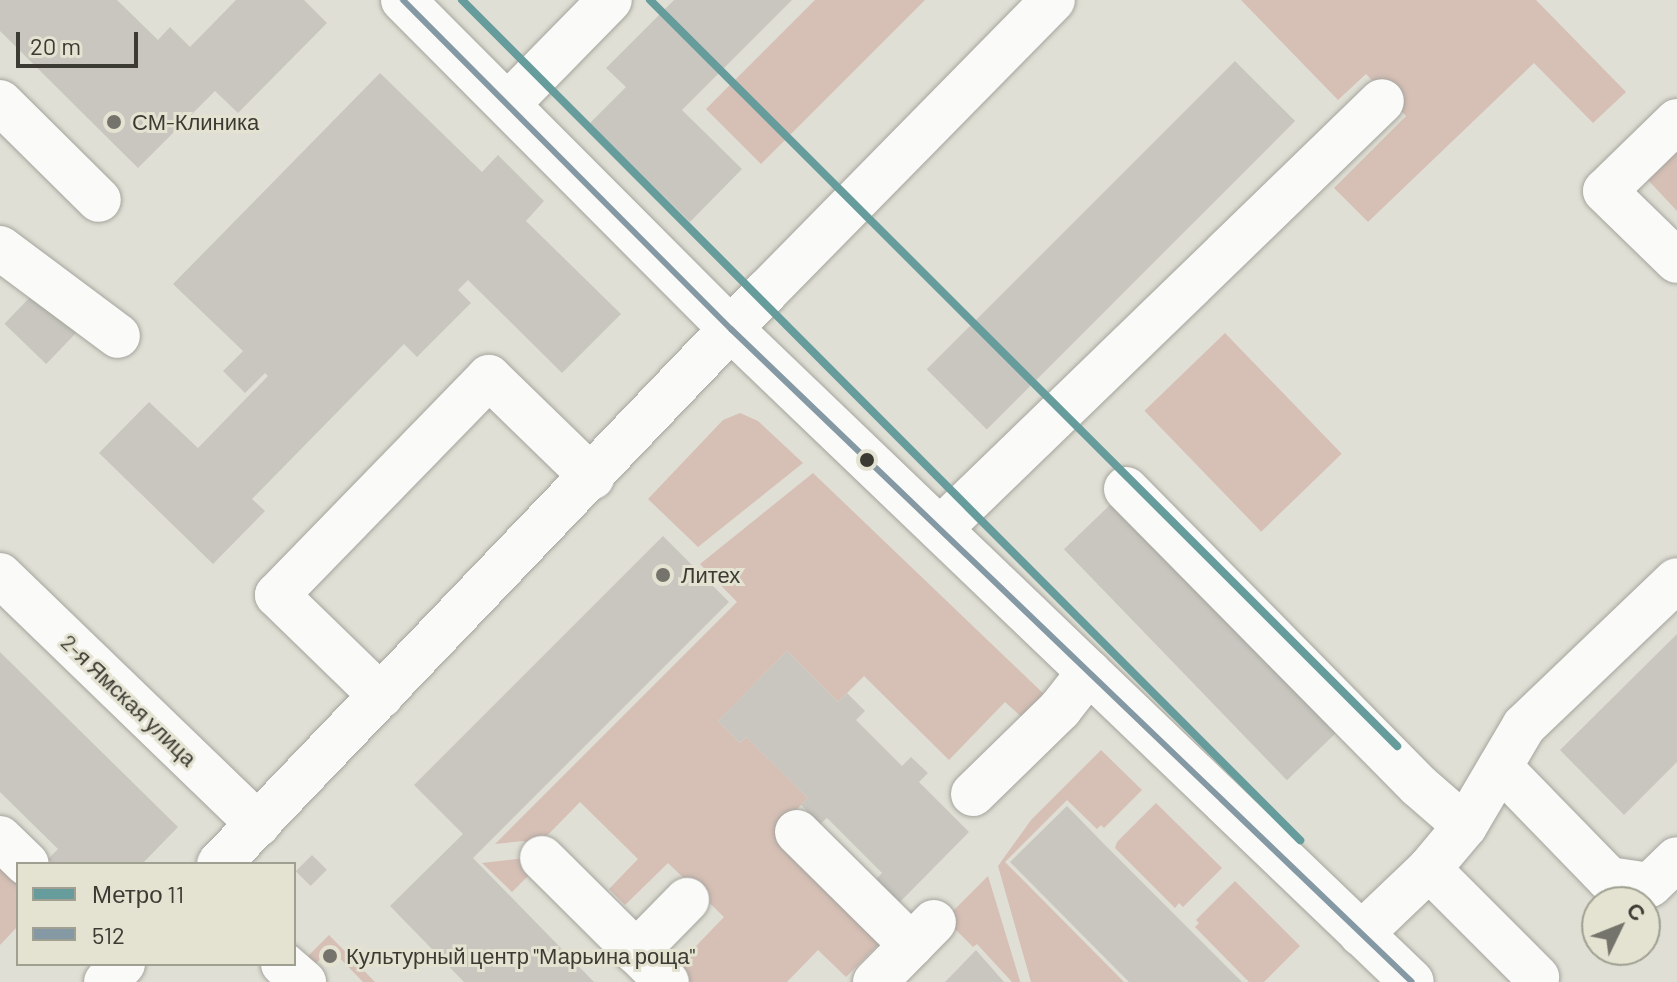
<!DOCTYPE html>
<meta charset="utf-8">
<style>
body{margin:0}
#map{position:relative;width:1677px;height:982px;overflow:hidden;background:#e0dfd5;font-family:Barlow,sans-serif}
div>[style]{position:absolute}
.green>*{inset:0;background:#d6bfb5;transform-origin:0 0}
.building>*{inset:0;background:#c8c6bf;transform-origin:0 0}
.roads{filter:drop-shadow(0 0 2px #a5a49d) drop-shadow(0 0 2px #a5a49d)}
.minor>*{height:44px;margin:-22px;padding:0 22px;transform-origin:22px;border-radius:22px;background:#fafaf9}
.bus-1>*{height:6px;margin:-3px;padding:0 3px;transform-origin:3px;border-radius:3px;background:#8599a4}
.metro-1>*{height:8px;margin:-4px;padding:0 4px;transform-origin:4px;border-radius:4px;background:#669d9c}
.dots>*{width:22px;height:22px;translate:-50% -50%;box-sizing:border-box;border:4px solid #e4e3d1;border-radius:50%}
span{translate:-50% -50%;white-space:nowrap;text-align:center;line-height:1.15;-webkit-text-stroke:6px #e4e3d1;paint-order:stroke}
.poi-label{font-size:22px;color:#3b3b34}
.left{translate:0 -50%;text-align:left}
.street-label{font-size:22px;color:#3b3b34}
.legend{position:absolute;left:16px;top:862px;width:280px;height:104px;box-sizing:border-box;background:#e4e3d1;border:2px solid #a0a092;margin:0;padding:10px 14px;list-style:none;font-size:24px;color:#3b3b34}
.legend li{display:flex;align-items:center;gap:16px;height:40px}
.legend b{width:40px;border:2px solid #a0a092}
.north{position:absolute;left:1581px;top:886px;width:80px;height:80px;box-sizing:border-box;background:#e4e3d1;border:2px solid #a0a092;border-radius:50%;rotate:47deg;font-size:22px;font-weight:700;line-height:32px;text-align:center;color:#3b3b34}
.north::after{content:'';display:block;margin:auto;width:28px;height:36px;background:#75746c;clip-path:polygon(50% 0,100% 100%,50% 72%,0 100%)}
.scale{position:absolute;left:16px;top:32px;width:122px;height:36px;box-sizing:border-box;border:4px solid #3b3b34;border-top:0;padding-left:10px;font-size:24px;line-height:28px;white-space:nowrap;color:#3b3b34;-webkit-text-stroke:6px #e4e3d1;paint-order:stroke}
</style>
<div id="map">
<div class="green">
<i style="clip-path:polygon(815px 0,925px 0,761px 164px,706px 109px)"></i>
<i style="clip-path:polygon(1241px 0,1536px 0,1626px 92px,1593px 123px,1534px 63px,1368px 222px,1334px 188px,1406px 116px,1366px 74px,1338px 100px)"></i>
<i style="clip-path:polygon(1677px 152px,1677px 211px,1648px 180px)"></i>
<i style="left:1225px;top:333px;width:168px;height:112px;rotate:46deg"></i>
<i style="clip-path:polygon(740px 413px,758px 421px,803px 463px,698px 547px,648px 499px,723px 420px)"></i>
<i style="clip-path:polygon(813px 473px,1047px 697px,1025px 720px,1005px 702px,949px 760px,864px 676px,838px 702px,787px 651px,718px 721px,740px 743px,746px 737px,808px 798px,775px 832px,884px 939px,846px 977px,818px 950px,787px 982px,683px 982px,672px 971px,724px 917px,668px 863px,625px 905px,609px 889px,638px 859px,580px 802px,538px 845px,523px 841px,495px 844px,737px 602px,700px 564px)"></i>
<i style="clip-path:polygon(1101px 750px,1142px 790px,1104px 828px,1101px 825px,1097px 829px,1067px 800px,1005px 862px,1124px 982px,1031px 982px,998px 866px,1031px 820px)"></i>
<i style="clip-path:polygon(1156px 803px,1222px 868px,1183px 907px,1179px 903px,1175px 908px,1115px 848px,1117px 842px)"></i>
<i style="clip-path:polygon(0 857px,18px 875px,18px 926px,0 945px)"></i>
<i style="clip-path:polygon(524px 858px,535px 869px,512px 892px,482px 863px)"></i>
<i style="clip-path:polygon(988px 876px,1020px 981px,1020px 982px,1012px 982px,977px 944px,973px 947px,945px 919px)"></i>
<i style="clip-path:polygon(1235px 881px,1300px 946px,1264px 982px,1249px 982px,1195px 927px,1199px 923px,1196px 920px)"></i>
<i style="clip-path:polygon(329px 935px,375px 982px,363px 982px,331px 949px,313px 966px,305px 959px)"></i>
</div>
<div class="building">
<i style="clip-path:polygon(0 0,117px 0,158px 40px,170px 27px,190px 47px,236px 0,304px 0,327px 23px,238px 113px,215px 91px,138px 168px,0 31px)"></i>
<i style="clip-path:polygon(674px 0,792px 0,682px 110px,742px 169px,690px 222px,590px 123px,626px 87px,606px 68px)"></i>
<i style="left:1235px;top:61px;width:85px;height:436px;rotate:45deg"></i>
<i style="clip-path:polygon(380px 73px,482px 172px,498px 155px,544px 201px,526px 221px,621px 314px,562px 373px,468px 280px,458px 290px,471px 303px,417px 357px,404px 344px,252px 499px,265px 511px,213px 564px,99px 453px,149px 402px,198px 448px,268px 376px,265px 373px,245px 393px,223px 371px,243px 351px,173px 284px)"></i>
<i style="left:35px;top:292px;width:58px;height:44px;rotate:44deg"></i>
<i style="left:1115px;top:500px;width:321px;height:71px;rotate:46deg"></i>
<i style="clip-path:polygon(663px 536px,729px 602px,473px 858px,594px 982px,464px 982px,390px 906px,463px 834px,414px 785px)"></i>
<i style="clip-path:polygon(1677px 634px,1677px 762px,1624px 815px,1560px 750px)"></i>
<i style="clip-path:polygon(787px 651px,838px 702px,847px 693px,865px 711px,856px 720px,902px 766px,911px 757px,928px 773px,919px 782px,969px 832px,899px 903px,875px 880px,882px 873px,827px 818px,820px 824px,801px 805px,808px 798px,746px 737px,740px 743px,718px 721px)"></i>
<i style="clip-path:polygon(0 652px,178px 827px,142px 864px,53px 864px,48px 859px,58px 849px,0 792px)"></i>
<i style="clip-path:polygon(1067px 806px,1103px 843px,1242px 982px,1129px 982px,1010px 862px)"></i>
<i style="left:312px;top:855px;width:21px;height:23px;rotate:45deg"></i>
<i style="clip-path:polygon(976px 950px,1004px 982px,945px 982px)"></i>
</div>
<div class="roads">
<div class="minor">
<i style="left:403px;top:0;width:465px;rotate:45.1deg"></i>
<i style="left:731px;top:329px;width:943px;rotate:43.8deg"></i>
<i style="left:0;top:102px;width:139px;rotate:44.7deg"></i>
<i style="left:509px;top:103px;width:144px;rotate:-45.6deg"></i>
<i style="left:1677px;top:121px;width:100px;rotate:135.8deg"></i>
<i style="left:1605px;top:191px;width:100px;rotate:44.2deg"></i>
<i style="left:0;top:248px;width:147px;rotate:36.7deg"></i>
<i style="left:1126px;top:489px;width:417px;rotate:45.4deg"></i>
<i style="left:1419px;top:786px;width:61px;rotate:41deg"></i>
<i style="left:940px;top:529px;width:615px;rotate:-44.08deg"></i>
<i style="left:0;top:575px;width:359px;rotate:44deg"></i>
<i style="left:381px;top:696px;width:145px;rotate:-135.8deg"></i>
<i style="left:277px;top:595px;width:304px;rotate:-45.8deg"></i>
<i style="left:489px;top:377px;width:144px;rotate:44.2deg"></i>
<i style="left:1500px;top:767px;width:156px;rotate:45.8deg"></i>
<i style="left:1609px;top:879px;width:41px;rotate:8.3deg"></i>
<i style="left:1650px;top:885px;width:37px;rotate:-44deg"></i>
<i style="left:973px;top:794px;width:122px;rotate:-44.3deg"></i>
<i style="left:1060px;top:709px;width:47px;rotate:-51.9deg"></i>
<i style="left:797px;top:832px;width:161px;rotate:44.7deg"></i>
<i style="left:0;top:838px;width:37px;rotate:44deg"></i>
<i style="left:542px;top:858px;width:176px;rotate:44.8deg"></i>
<i style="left:219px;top:864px;width:793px;rotate:-46.28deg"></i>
<i style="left:767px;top:291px;width:408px;rotate:-45.5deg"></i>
<i style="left:1429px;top:869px;width:153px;rotate:45deg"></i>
<i style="left:1361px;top:934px;width:94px;rotate:-43.7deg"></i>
<i style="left:1429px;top:869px;width:56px;rotate:-50.1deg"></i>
<i style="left:1465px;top:826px;width:116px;rotate:-59.5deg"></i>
<i style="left:1524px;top:726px;width:211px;rotate:-43.7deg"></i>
<i style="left:636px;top:952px;width:73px;rotate:-45.6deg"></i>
<i style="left:283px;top:964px;width:28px;rotate:41deg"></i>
<i style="left:106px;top:982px;width:25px;rotate:-47deg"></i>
<i style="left:875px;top:982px;width:84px;rotate:-45.5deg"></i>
</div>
</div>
<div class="bus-1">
<i style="left:403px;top:0;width:465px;rotate:45.1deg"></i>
<i style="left:731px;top:329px;width:943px;rotate:43.8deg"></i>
</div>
<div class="metro-1">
<i style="left:462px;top:0;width:1187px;rotate:45.07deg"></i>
<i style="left:650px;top:0;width:1056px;rotate:44.96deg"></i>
</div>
<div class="dots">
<i style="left:114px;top:122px;background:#75746c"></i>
<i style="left:867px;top:460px;background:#3b3b34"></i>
<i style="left:663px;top:575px;background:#75746c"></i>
<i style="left:330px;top:956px;background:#75746c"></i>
</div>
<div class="poi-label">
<span class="left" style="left:132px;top:122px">СМ-Клиника</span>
<span class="left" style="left:681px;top:575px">Литех</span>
<span class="left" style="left:346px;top:956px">Культурный центр "Марьина роща"</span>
</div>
<div class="street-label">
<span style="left:129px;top:700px;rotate:44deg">2-я Ямская улица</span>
</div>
<ul class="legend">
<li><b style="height:10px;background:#669d9c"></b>Метро 11</li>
<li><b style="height:10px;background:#8599a4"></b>512</li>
</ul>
<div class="north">С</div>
<div class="scale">20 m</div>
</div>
